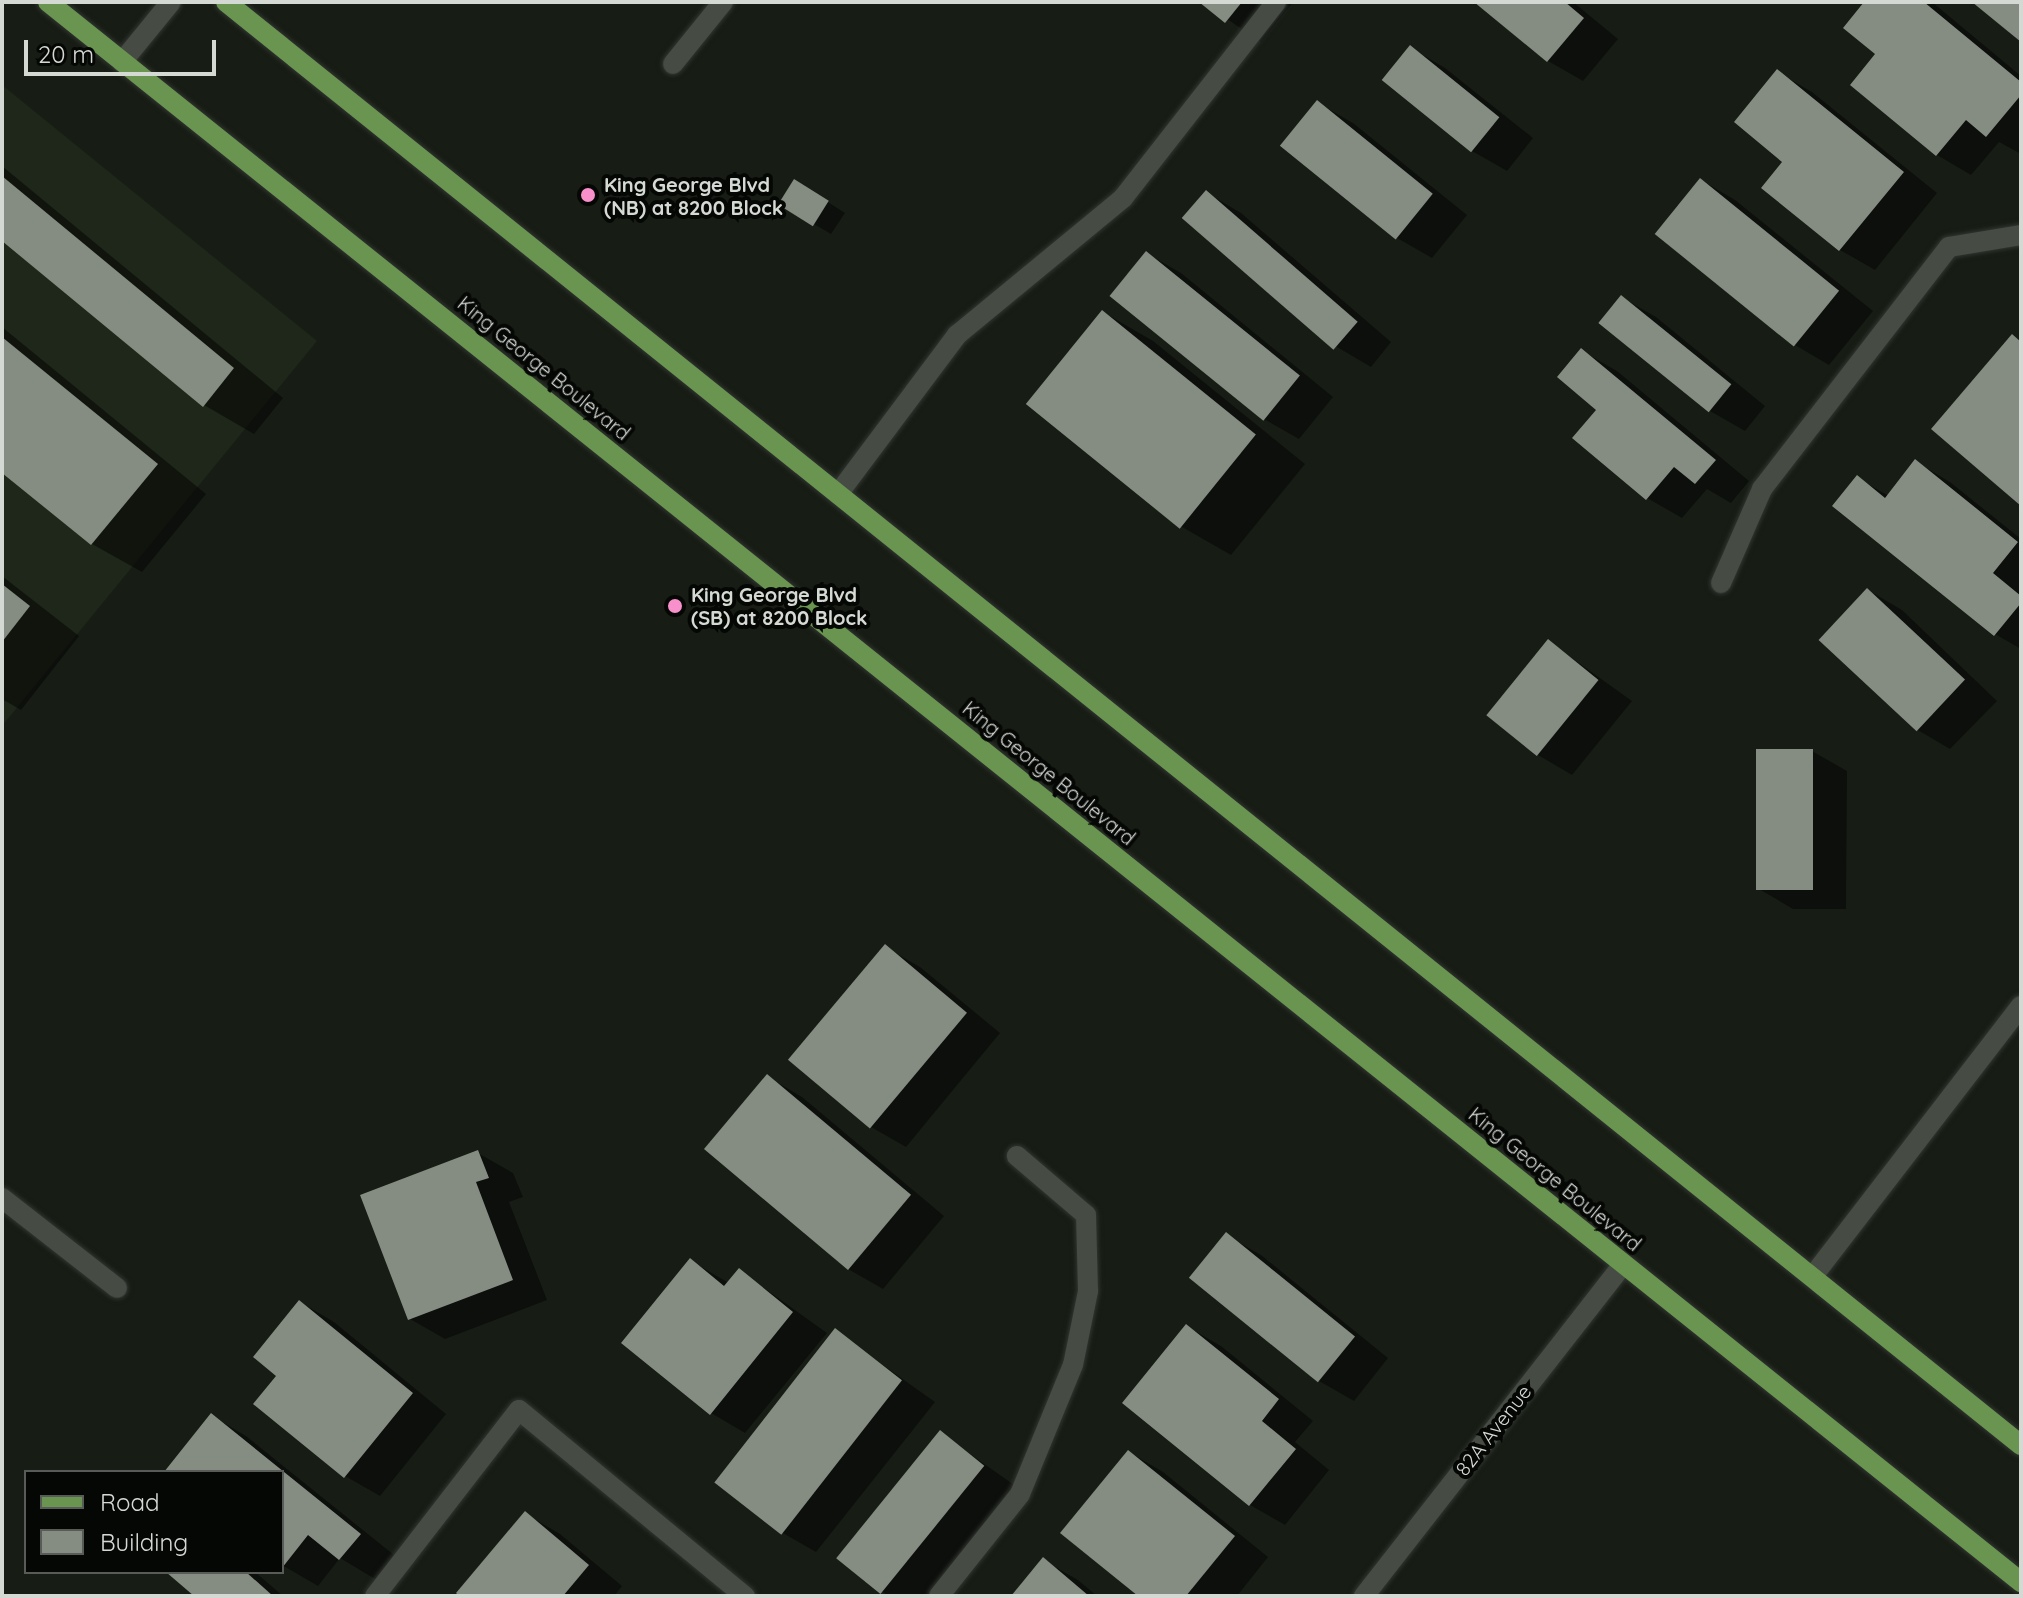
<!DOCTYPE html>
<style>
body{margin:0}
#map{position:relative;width:2023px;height:1598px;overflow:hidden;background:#171d15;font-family:Quicksand,sans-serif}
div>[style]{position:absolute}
.built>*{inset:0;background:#1e2719}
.shadow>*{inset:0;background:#0007}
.building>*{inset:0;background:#858c81;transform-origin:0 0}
.roads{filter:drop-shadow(0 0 2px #323531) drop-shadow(0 0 2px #323531)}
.minor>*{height:20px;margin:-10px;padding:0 10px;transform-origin:10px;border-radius:10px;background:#464c43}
.major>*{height:20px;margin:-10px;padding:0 10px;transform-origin:10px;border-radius:10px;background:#699550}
.dots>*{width:22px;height:22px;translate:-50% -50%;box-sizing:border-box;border:4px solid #050704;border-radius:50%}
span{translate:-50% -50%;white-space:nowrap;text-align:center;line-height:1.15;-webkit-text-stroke:8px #050704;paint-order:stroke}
.poi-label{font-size:20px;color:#d5d9d4;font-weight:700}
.left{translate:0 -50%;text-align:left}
.street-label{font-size:20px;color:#d5d9d4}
.frame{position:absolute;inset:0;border:4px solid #d5d9d4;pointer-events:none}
.legend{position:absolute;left:24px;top:1470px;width:260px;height:104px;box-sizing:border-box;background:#050704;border:2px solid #585b57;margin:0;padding:10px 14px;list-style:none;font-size:24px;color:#d5d9d4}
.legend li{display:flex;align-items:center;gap:16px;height:40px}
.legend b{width:40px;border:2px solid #585b57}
.scale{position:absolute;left:24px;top:40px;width:192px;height:36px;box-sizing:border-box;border:4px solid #d5d9d4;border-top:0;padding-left:10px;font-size:24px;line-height:28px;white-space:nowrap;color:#d5d9d4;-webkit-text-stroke:6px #050704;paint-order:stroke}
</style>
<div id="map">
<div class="built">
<i style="clip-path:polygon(2px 85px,317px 341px,2px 726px)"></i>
</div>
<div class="shadow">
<i style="clip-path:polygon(1202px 2px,1293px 2px,1261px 42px)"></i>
<i style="clip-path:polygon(1477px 2px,1573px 2px,1618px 39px,1583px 81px,1548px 61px)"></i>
<i style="clip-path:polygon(1866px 2px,1932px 2px,2021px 76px,2021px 154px,1999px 142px,1971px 175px,1937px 155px,1877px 54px)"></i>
<i style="clip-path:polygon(1411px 48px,1445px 68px,1533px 138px,1507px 171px,1472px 151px,1385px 80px)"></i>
<i style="clip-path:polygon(1777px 72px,1812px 92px,1937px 193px,1875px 270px,1840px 250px,1764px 188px,1785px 161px)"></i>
<i style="clip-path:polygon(1318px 103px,1353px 123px,1467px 215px,1432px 258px,1397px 238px)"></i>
<i style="clip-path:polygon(2px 166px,283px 398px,254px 434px,204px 405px,2px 238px)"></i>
<i style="clip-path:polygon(1701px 180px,1735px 200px,1873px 311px,1829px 365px,1795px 345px,1657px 234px)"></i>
<i style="clip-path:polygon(812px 192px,845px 213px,831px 234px,814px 224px)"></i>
<i style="clip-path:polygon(1207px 193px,1241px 213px,1391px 342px,1371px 367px,1337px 347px,1185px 218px)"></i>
<i style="clip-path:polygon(1146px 253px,1181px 273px,1333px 397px,1299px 439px,1264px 419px)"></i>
<i style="clip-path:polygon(1621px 297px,1656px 317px,1765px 406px,1745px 431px,1710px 411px)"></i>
<i style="clip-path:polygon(1103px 312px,1153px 341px,1305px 464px,1231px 555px,1182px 527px,1029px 403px)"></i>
<i style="clip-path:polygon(2px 327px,206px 494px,142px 572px,92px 544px,2px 470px)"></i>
<i style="clip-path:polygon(1582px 351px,1617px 371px,1749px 481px,1731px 503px,1707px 489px,1682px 518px,1647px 498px,1599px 410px)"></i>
<i style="clip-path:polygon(1916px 462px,1950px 482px,2021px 539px,2021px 649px,1995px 634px,1857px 478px,1889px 496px)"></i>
<i style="clip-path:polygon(2px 576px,79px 636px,21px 710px,2px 699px)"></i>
<i style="clip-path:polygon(1868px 590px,1902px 610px,1997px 701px,1950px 749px,1916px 729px)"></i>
<i style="clip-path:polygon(1548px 641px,1632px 701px,1572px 775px,1538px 755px)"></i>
<i style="clip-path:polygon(1812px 751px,1847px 771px,1846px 909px,1793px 909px,1759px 889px)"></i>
<i style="clip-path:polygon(885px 947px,920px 967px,1000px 1033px,906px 1147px,871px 1127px)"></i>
<i style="clip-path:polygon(768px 1077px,802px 1097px,944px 1216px,883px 1289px,848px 1269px,708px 1149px)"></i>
<i style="clip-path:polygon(478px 1153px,513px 1173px,523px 1197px,509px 1202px,547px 1300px,445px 1339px,410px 1319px)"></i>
<i style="clip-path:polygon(1226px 1235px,1261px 1255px,1388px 1358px,1354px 1401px,1319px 1381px)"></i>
<i style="clip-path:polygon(691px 1261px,729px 1283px,739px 1270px,827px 1333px,745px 1433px,711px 1413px)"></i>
<i style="clip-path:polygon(300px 1302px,334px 1322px,446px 1414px,380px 1496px,345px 1476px,279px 1376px)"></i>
<i style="clip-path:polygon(1186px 1326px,1221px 1346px,1313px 1421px,1295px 1442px,1329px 1470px,1285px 1525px,1250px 1505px,1125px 1403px)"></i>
<i style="clip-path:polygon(835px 1331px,935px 1402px,816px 1552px,781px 1532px)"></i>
<i style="clip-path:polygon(212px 1416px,246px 1436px,394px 1555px,375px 1579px,340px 1558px,318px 1586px,282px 1565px,282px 1472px,168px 1472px)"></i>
<i style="clip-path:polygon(940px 1433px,1017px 1487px,929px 1596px,888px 1596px,839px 1558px)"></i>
<i style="clip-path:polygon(1129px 1452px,1163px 1472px,1268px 1557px,1237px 1596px,1141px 1596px)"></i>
<i style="clip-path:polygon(526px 1514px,560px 1534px,622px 1586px,614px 1596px,462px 1596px)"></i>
<i style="clip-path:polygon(1043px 1560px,1078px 1580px,1097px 1596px,1013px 1596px)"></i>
<i style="clip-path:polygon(169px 1572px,255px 1572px,283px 1596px,197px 1596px)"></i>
</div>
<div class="building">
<i style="clip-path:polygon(1199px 2px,1242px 2px,1225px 23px)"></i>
<i style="clip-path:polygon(1474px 2px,1565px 2px,1584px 18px,1547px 62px)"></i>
<i style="clip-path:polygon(1864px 2px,1924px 2px,2021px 82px,2021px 95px,1986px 137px,1966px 120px,1936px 156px,1850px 85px,1875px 54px,1843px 28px)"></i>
<i style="clip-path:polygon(1972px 2px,2021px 2px,2021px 42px)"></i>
<i style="left:1410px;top:45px;width:115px;height:45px;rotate:39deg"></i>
<i style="clip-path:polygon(1777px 69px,1904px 172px,1839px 251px,1761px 188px,1782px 162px,1734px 122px)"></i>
<i style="left:1317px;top:100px;width:149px;height:59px;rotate:39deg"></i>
<i style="clip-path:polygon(2px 176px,234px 368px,203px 407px,2px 241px)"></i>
<i style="left:1700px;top:178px;width:179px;height:72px;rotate:39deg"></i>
<i style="left:794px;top:179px;width:41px;height:30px;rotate:32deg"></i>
<i style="left:1206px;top:190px;width:201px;height:37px;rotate:41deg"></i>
<i style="left:1146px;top:251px;width:198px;height:58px;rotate:39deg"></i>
<i style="left:1621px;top:295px;width:142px;height:36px;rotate:39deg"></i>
<i style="left:1102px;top:310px;width:198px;height:121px;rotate:39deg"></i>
<i style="clip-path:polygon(2012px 334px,2021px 342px,2021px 506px,1931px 429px)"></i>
<i style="clip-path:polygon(2px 337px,158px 464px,91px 545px,2px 473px)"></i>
<i style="clip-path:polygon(1581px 348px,1716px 460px,1695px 484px,1674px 467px,1646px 500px,1572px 438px,1596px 410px,1557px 377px)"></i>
<i style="clip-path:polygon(1915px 459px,2018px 542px,1993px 573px,2021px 596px,2021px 603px,1994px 636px,1832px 506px,1857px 475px,1885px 498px)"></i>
<i style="clip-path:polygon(2px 584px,30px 606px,2px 642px)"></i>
<i style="left:1867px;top:588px;width:134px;height:71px;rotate:43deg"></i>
<i style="left:1548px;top:639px;width:65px;height:98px;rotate:39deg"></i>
<i style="left:1756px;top:749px;width:57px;height:141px"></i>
<i style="left:885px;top:944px;width:107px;height:151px;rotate:40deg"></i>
<i style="left:767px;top:1074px;width:188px;height:98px;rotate:40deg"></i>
<i style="clip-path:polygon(478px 1150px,489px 1178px,476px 1182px,513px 1280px,408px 1320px,360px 1195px)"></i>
<i style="left:1226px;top:1232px;width:166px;height:59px;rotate:39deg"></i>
<i style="clip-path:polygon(690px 1258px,724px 1286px,739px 1268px,793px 1312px,710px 1415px,621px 1343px)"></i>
<i style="clip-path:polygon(299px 1300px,413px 1393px,344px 1478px,253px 1404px,276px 1376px,253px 1357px)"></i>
<i style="clip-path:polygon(1186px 1324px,1279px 1399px,1262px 1421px,1296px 1449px,1249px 1506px,1122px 1403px)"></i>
<i style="left:835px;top:1328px;width:85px;height:196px;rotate:38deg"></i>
<i style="clip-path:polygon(211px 1413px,361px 1534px,339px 1560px,308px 1535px,282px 1568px,282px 1472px,164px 1472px)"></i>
<i style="left:940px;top:1430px;width:57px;height:165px;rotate:39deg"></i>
<i style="clip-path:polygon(1128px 1450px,1235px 1536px,1186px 1596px,1138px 1596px,1060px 1533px)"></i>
<i style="clip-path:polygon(525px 1511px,589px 1565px,563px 1596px,459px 1596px,456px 1593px)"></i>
<i style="clip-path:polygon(1043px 1557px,1089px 1596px,1011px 1596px)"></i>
<i style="clip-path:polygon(166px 1572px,246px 1572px,273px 1596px,194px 1596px)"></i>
</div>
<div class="roads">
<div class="minor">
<i style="left:122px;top:62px;width:77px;rotate:-50.8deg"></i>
<i style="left:673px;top:64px;width:80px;rotate:-51.1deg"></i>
<i style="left:838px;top:494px;width:199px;rotate:-53.2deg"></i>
<i style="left:957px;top:335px;width:215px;rotate:-39.5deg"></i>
<i style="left:1123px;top:198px;width:249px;rotate:-52deg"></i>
<i style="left:1721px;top:583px;width:103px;rotate:-66.4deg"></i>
<i style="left:1762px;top:489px;width:306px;rotate:-52.3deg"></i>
<i style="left:1949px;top:247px;width:73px;rotate:-9.5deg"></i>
<i style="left:2px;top:1198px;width:146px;rotate:38deg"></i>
<i style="left:1813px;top:1276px;width:341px;rotate:-52.4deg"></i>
<i style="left:375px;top:1596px;width:235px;rotate:-52.3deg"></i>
<i style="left:519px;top:1410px;width:293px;rotate:39.5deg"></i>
<i style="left:939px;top:1596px;width:130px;rotate:-51.5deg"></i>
<i style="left:1020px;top:1494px;width:139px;rotate:-67.7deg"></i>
<i style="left:1073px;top:1365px;width:76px;rotate:-78.5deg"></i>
<i style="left:1088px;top:1291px;width:76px;rotate:-91.5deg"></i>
<i style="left:1086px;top:1215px;width:91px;rotate:-139.5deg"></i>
<i style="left:1364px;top:1596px;width:421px;rotate:-52deg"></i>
</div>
<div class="major">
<i style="left:48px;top:2px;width:2528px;rotate:38.69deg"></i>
<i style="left:226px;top:2px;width:2303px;rotate:38.8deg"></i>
</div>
</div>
<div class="dots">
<i style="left:588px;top:195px;background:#f890cb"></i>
<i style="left:675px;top:606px;background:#f890cb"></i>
</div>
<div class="poi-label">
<span class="left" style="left:604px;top:196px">King George Blvd<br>(NB) at 8200 Block</span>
<span class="left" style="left:691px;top:606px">King George Blvd<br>(SB) at 8200 Block</span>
</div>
<div class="street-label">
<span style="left:544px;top:368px;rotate:39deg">King George Boulevard</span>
<span style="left:1049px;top:773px;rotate:39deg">King George Boulevard</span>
<span style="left:1555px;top:1179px;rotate:39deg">King George Boulevard</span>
<span style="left:1493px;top:1430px;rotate:-52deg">82A Avenue</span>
</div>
<div class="frame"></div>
<ul class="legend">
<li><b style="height:10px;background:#699550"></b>Road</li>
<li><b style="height:22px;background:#858c81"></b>Building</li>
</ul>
<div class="scale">20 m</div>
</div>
